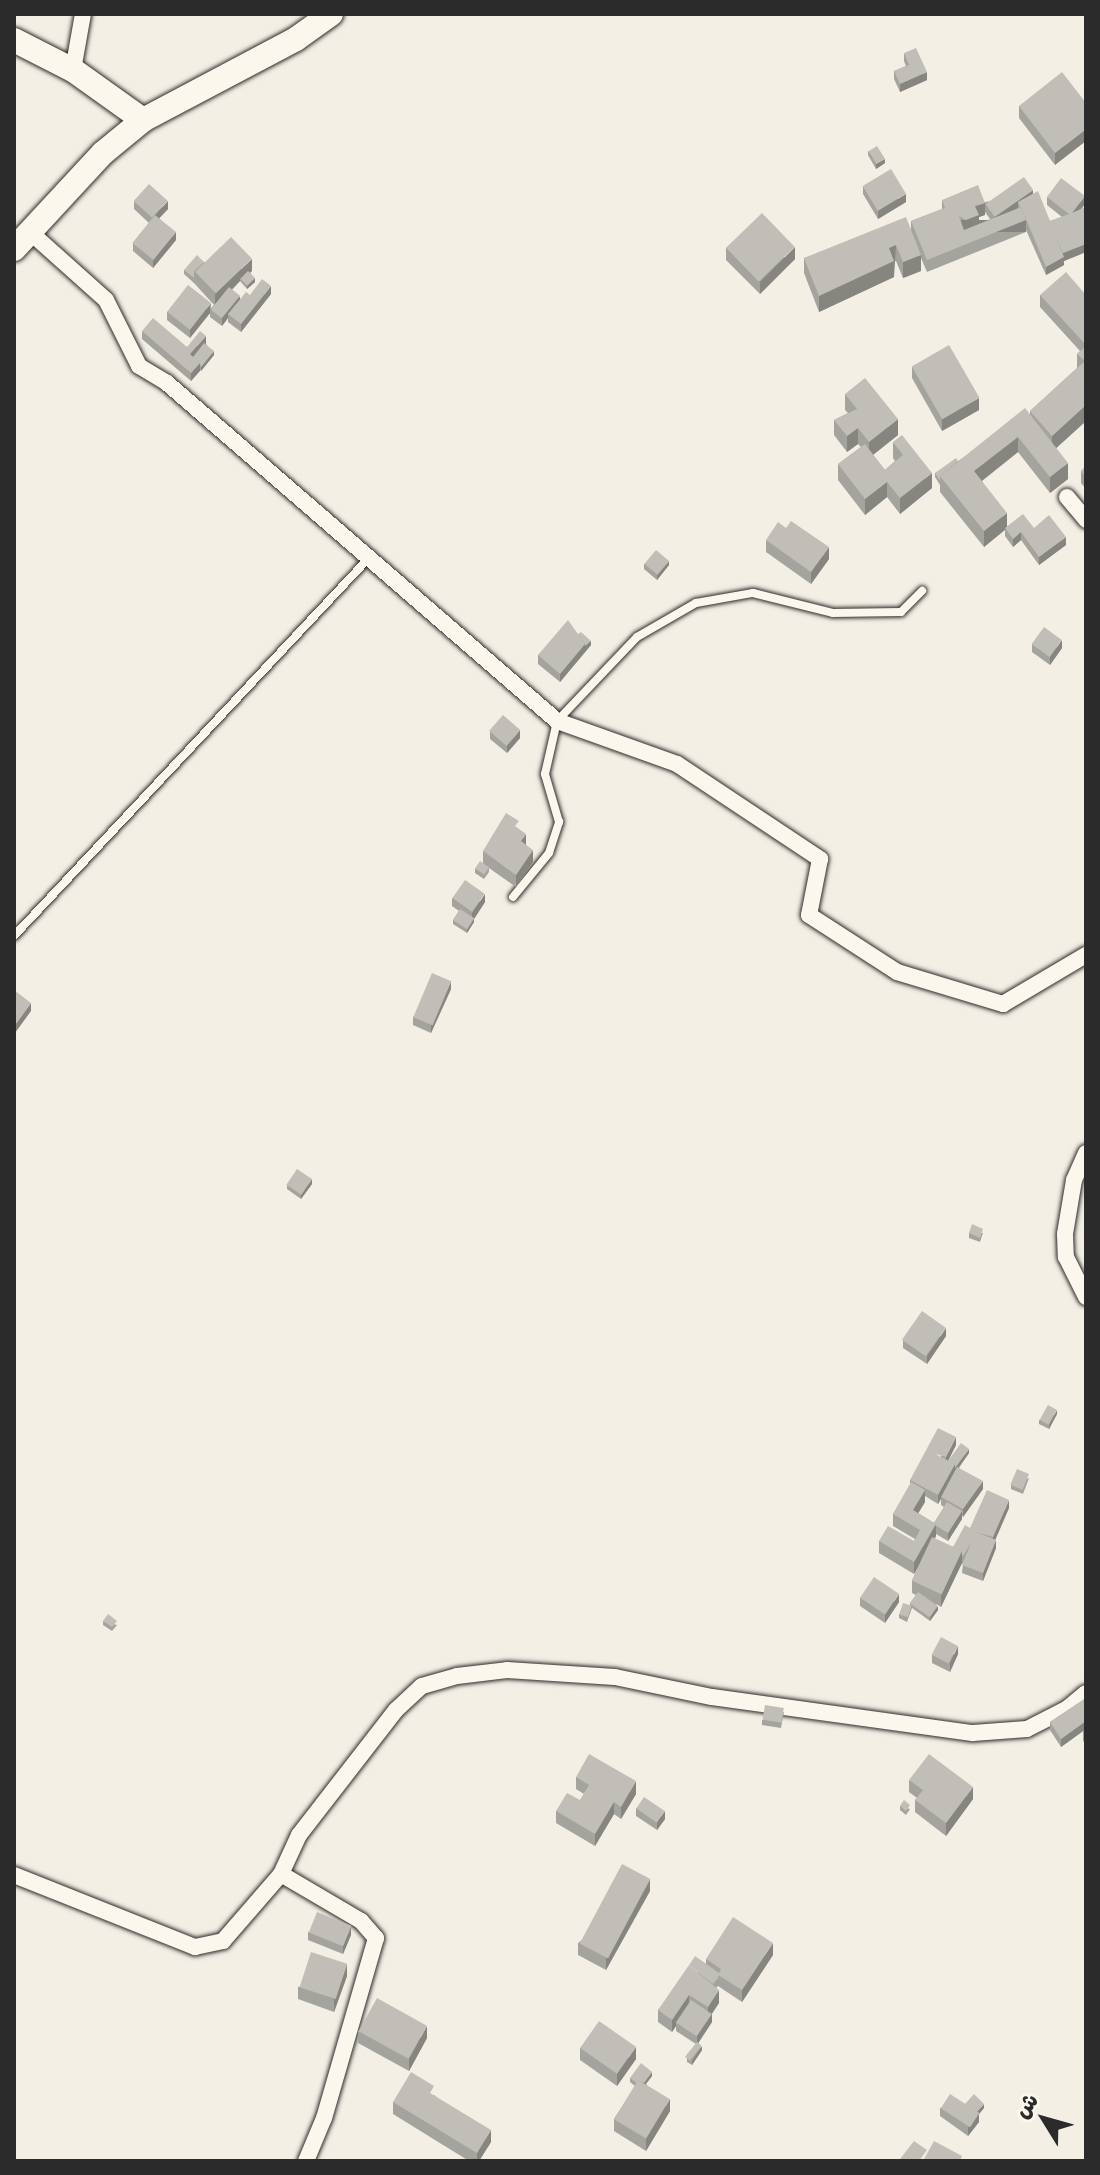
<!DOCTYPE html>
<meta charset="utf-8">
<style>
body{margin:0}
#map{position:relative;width:1100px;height:2175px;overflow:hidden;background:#f3efe4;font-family:"Playpen Sans","Playpen Sans Arabic",sans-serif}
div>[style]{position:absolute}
.roads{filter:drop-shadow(0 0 2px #2b2b2b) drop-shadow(0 0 2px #2b2b2b)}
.service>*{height:8px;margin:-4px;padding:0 4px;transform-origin:4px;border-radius:4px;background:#fbf7ec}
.minor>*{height:16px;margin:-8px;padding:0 8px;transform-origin:8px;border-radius:8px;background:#fbf7ec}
.secondary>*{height:24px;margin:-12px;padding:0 12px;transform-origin:12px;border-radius:12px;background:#fbf7ec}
.wall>*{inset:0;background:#a5a39d}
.shaded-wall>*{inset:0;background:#86857f;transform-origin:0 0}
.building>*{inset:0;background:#c0beb6;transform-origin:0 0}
span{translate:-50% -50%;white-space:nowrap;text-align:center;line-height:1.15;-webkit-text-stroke:7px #fbf7ec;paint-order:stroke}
.frame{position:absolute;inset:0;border:16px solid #2b2b2b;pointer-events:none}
.north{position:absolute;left:1004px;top:2079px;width:80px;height:80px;-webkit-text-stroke:6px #fbf7ec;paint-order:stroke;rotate:307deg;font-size:22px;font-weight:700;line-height:32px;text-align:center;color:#2b2b2b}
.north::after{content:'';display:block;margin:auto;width:28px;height:36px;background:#2b2b2b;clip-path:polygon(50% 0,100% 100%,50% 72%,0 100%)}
</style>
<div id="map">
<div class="roads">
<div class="service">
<i style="left:513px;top:897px;width:57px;rotate:-50.7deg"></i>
<i style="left:549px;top:853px;width:33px;rotate:-72deg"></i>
<i style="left:559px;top:822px;width:50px;rotate:-106.3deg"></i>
<i style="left:545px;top:774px;width:54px;rotate:-77.2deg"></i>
<i style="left:557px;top:721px;width:116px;rotate:-46.4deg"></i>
<i style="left:637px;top:637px;width:68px;rotate:-30deg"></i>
<i style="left:696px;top:603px;width:58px;rotate:-10deg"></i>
<i style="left:753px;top:593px;width:82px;rotate:14deg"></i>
<i style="left:833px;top:613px;width:68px;rotate:-0.8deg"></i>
<i style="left:901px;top:612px;width:30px;rotate:-45deg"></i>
<i style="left:14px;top:936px;width:516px;rotate:-46.81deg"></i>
</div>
<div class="minor">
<i style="left:73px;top:70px;width:57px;rotate:-79.9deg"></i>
<i style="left:30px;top:232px;width:102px;rotate:41.8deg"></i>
<i style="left:106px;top:300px;width:74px;rotate:63.4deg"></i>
<i style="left:139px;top:366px;width:33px;rotate:31deg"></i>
<i style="left:167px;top:383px;width:516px;rotate:40.91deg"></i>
<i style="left:557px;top:721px;width:127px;rotate:19.7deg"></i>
<i style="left:677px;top:764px;width:172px;rotate:33.6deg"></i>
<i style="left:820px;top:859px;width:57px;rotate:101.1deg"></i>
<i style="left:809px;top:915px;width:105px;rotate:32.9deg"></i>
<i style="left:897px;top:972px;width:111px;rotate:16.8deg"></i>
<i style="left:1003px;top:1004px;width:96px;rotate:-30.6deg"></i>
<i style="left:1067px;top:497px;width:30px;rotate:50deg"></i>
<i style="left:1086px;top:1153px;width:30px;rotate:114deg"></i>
<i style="left:1074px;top:1180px;width:55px;rotate:99.5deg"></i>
<i style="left:1065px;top:1234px;width:23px;rotate:88deg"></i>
<i style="left:1066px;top:1257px;width:45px;rotate:63.4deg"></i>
<i style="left:281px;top:1874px;width:93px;rotate:30.4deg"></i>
<i style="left:361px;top:1921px;width:23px;rotate:49deg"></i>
<i style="left:376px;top:1938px;width:187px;rotate:106.1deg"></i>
<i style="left:324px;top:2118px;width:47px;rotate:112.7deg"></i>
<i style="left:14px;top:1875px;width:195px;rotate:21.7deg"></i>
<i style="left:195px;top:1947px;width:29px;rotate:-12deg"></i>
<i style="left:223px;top:1941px;width:89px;rotate:-49.1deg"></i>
<i style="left:281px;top:1874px;width:43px;rotate:-65.2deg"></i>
<i style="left:299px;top:1835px;width:158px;rotate:-52.2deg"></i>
<i style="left:396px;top:1710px;width:35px;rotate:-43deg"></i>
<i style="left:422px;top:1686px;width:36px;rotate:-16deg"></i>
<i style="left:457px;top:1676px;width:50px;rotate:-6.8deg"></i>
<i style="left:507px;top:1670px;width:108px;rotate:3.7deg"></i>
<i style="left:615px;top:1677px;width:99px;rotate:11.7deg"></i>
<i style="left:712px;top:1697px;width:263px;rotate:7.9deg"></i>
<i style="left:973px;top:1733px;width:54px;rotate:-4.2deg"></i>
<i style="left:1027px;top:1729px;width:46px;rotate:-27.1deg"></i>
<i style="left:1068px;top:1708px;width:23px;rotate:-40deg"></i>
</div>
<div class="secondary">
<i style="left:14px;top:40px;width:66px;rotate:27deg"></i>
<i style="left:73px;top:70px;width:86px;rotate:35.5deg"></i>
<i style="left:143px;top:120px;width:173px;rotate:-27.9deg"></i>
<i style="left:296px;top:39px;width:43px;rotate:-35.5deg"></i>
<i style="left:14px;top:249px;width:131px;rotate:-47.2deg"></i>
<i style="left:103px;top:153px;width:52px;rotate:-39.5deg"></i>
</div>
</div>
<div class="wall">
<i style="clip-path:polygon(904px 53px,927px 80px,900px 92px,894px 79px,894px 71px,906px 66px,904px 61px)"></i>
<i style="clip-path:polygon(1086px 103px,1055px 165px,1019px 118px,1019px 106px)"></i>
<i style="clip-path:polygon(868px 151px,885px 163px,876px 169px,868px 155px)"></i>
<i style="clip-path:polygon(863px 186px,906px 202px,878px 219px,863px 194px)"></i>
<i style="clip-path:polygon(evenodd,1033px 194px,1050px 221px,1062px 217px,1047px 205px,1047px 197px,1085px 204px,1081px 209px,1086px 210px,1086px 252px,1064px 261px,1064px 265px,1046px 275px,1026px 230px,1026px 232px,927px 272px,921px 258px,921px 271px,903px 278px,896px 261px,894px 262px,894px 277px,819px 312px,804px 273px,804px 258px,911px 230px,911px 221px,942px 209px,942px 200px,985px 202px,1033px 194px,985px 212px,990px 219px,979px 224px,979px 217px,985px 215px,985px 212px)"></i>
<i style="clip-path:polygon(134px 201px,168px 209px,159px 218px,176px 240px,153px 268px,133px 251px,133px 243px,149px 223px,134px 209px)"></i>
<i style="clip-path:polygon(726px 248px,795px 259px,760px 294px,726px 260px)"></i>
<i style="clip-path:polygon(204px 262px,252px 271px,250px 272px,255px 282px,247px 289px,240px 281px,232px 290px,240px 299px,250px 295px,271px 294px,241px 332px,228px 322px,228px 318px,222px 326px,210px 317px,210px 313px,190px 338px,167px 320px,167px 312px,211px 308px,214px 305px,194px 283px,184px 274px,184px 270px)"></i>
<i style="clip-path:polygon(1040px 295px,1086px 295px,1086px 421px,1056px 448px,1068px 479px,1050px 493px,1018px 452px,982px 481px,1007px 526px,1034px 528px,1066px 545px,1039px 565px,1021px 540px,1013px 547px,1005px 536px,1005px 530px,984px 547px,940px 492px,940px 485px,935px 477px,935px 473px,958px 461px,1030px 415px,1030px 411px,1077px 368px,1077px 354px,1080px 351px,1040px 307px)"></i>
<i style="clip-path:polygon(142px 331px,187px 347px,206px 344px,214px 355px,201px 371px,200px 370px,191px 381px,142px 339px)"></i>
<i style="clip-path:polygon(912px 366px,979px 410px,942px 431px,912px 378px)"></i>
<i style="clip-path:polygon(845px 394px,898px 435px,873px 455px,885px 470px,895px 461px,893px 458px,893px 442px,932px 488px,900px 514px,887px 497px,865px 515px,838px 480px,838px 464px,861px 447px,858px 444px,847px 452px,834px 435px,834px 420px,848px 413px,845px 410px)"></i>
<i style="clip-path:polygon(1086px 466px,1086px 489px,1081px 483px,1081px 471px)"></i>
<i style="clip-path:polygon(766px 540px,829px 559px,811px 584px,766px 552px)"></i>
<i style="clip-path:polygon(644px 564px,669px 565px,657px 580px,644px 569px)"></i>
<i style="clip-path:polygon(578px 634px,591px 645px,560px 682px,538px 664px,538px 655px)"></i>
<i style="clip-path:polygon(1032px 644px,1062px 648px,1050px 665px,1032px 652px)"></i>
<i style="clip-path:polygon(490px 731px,520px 738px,507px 753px,490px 739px)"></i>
<i style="clip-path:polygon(519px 829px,533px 862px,516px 887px,489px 868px,489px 872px,484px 879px,475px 873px,475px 869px,483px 863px,483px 851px)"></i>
<i style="clip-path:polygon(452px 898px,485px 902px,474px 919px,474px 922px,467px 933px,453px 924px,453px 920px,459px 911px,452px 906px)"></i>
<i style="clip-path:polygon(451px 989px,431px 1033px,413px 1025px,413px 1017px)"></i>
<i style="clip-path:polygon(312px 1184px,301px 1199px,287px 1189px,287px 1185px)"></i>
<i style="clip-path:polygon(969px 1233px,983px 1233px,980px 1242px,969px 1238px)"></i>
<i style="clip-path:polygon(946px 1336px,927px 1364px,903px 1348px,903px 1340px)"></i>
<i style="clip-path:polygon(1057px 1414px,1049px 1429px,1039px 1424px,1039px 1420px)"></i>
<i style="clip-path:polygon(evenodd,956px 1445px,948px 1461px,969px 1453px,959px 1468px,983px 1489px,963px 1517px,962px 1516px,962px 1519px,948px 1541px,936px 1534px,935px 1539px,953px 1547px,970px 1528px,1009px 1508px,995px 1540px,996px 1548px,983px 1581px,962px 1573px,963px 1564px,962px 1563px,941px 1607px,936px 1604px,938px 1610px,930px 1621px,912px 1608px,907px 1622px,899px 1618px,899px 1614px,910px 1605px,910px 1603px,916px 1595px,912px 1593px,912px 1581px,919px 1566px,914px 1574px,879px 1553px,879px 1541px,914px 1541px,915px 1539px,893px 1526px,893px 1514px,910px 1485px,910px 1480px,956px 1445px,925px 1496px,938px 1504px,941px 1499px,941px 1505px,944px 1507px,934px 1523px,918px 1513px,925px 1502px,925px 1496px)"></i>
<i style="clip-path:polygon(1029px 1478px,1023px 1494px,1011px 1489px,1011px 1485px)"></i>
<i style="clip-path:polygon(860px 1598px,899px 1602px,885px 1623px,860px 1606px)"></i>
<i style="clip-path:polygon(103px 1621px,117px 1625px,112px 1631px,103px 1625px)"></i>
<i style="clip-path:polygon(958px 1654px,950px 1672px,932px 1663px,932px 1655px)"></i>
<i style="clip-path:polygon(1086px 1698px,1086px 1744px,1083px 1741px,1083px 1731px,1061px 1747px,1050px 1730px,1050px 1722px)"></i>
<i style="clip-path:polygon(784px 1712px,781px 1728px,762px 1725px,762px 1720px)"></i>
<i style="clip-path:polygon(576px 1777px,636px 1794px,621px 1819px,614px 1814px,595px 1846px,556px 1823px,556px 1811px,580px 1800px,584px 1794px,576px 1789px)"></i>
<i style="clip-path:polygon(909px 1780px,973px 1799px,946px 1836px,915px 1812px,915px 1800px,917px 1798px,909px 1792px)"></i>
<i style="clip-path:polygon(900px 1806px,910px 1809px,906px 1815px,900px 1810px)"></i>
<i style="clip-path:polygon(636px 1808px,665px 1819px,657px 1830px,636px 1816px)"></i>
<i style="clip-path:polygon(650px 1891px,606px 1970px,578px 1955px,578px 1943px)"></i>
<i style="clip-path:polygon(308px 1932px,351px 1935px,343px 1954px,308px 1940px)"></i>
<i style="clip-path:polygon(773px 1955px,742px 2002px,718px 1986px,716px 1988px,719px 2003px,712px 2014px,712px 2022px,698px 2043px,702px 2050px,692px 2065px,687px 2062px,687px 2058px,696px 2044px,676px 2031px,676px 2026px,672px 2032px,658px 2022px,658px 2010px,706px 1964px,706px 1959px)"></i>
<i style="clip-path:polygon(347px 1976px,334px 2012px,298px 1999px,298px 1987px)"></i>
<i style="clip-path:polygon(358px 2031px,427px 2038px,409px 2071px,358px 2043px)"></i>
<i style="clip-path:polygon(580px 2048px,636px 2059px,617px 2086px,580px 2060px)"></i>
<i style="clip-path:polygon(652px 2076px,646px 2084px,670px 2111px,646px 2151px,614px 2131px,614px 2119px,635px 2086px,630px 2082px,630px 2078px)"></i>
<i style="clip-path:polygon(434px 2095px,491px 2142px,479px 2161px,469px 2161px,393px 2114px,393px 2102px)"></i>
<i style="clip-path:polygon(965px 2104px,984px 2108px,979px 2114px,979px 2122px,968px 2136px,940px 2116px,940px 2108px)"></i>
</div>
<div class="shaded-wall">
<i style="clip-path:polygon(927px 72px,927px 80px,900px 92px,900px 84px)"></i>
<i style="clip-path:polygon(1086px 129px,1086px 141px,1055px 165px,1055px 153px)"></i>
<i style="clip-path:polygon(885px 159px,885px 163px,876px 169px,876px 164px)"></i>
<i style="clip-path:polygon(1033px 190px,1033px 198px,1018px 202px,1018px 209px,994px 225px,994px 217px)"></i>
<i style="clip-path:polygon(906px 194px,906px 202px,878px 219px,878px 211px)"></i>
<i style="clip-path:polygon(1085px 196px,1085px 204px,1072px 221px,1072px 213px)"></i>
<i style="clip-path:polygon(168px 201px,168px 209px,152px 226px,152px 218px)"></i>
<i style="clip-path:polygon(985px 203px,985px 215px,979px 217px,979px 227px,966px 232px,966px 220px,975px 206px)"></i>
<i style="left:1026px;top:220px;width:12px;height:107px;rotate:90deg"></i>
<i style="clip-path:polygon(176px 232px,176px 240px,153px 268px,153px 260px)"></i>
<i style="clip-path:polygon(1086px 244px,1086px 252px,1064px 261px,1064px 265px,1046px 275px,1046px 267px,1063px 253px)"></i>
<i style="clip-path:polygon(896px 245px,894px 277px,819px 312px,819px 296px,889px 248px)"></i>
<i style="clip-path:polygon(795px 247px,795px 259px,760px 294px,760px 282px)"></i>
<i style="clip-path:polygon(921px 255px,921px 271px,903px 278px,903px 262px)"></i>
<i style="clip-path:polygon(252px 259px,252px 271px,242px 280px,240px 278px,240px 281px,215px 306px,215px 294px)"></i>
<i style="clip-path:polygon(255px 278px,255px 282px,247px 289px,247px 285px)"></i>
<i style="clip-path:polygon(271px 286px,271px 294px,241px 332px,241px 324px)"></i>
<i style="clip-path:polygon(240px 296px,240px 305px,228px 314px,228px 318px,222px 326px,222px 318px)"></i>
<i style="clip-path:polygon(211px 303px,210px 313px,190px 338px,190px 330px)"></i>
<i style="clip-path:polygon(206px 336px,206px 344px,192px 359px,190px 354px)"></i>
<i style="clip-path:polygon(214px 351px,214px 355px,201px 371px,201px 367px)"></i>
<i style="clip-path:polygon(200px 363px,200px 371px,191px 381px,191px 373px)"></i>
<i style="clip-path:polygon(979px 398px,979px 410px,942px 431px,942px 419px)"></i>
<i style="clip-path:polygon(1086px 405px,1086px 421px,1052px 452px,1052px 436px)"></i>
<i style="clip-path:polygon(898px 419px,898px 435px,869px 458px,869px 442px)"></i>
<i style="clip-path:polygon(858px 428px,858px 444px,847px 452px,847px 436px)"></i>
<i style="clip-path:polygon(1018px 437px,1018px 452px,974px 487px,974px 471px)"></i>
<i style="clip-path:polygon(1068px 463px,1068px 479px,1050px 493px,1050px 477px)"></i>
<i style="clip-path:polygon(932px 473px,932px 488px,900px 514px,900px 498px)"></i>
<i style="clip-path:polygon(887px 482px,887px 497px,865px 515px,865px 499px)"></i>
<i style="clip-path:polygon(1007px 513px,1007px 528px,984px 547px,984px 531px)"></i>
<i style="clip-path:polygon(1021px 532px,1021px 540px,1013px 547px,1013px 539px)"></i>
<i style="clip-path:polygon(1066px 537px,1066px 545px,1039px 565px,1039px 557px)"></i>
<i style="clip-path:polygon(829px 547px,829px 559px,811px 584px,811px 572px)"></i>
<i style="clip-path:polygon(669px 561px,669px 565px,657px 580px,657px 575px)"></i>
<i style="clip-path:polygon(1062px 640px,1062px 648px,1050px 665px,1050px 657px)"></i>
<i style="clip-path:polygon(591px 641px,591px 645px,560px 682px,560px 674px,585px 644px)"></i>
<i style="clip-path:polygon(520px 730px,520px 738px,507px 753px,507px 745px)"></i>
<i style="clip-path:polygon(526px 834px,526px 846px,521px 841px)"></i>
<i style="clip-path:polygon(533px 850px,533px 862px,516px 887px,516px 875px)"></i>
<i style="clip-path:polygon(485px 894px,485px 902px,474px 919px,474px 922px,467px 933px,467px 929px,472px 920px,472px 913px)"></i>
<i style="clip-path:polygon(451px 981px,451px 989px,431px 1033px,431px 1025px)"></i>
<i style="clip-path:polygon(31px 1003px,31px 1011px,15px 1033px,15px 1025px)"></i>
<i style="clip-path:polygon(312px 1179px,312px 1184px,301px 1199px,301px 1195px)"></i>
<i style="clip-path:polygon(946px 1328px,946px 1336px,927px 1364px,927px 1356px)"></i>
<i style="clip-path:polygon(1057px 1410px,1057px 1414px,1049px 1429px,1049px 1425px)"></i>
<i style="clip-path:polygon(956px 1437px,956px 1445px,946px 1465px,946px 1457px)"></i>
<i style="clip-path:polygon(969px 1449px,969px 1453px,955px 1472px,955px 1468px)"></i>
<i style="clip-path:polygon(955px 1464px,955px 1472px,938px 1504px,938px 1495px)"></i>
<i style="clip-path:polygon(983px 1481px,983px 1489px,963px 1517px,963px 1509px)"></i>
<i style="clip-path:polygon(925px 1490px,925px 1502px,913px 1522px,913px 1510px)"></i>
<i style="clip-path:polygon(1009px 1500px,1009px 1508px,993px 1545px,993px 1537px)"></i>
<i style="clip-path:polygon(962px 1511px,962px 1519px,948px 1541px,948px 1533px)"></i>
<i style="clip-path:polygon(936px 1524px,936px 1536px,914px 1574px,914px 1562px)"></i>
<i style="clip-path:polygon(996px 1540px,996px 1548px,983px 1581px,983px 1573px)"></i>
<i style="clip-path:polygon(962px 1551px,962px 1563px,941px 1607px,941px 1595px)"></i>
<i style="clip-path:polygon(899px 1594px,899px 1602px,885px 1623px,885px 1615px)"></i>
<i style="clip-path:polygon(938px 1606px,938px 1610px,930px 1621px,930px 1617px)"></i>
<i style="clip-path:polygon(958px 1646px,958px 1654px,950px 1672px,950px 1663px)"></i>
<i style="clip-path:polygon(1086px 1721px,1086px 1729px,1061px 1747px,1061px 1739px)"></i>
<i style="clip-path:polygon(636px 1781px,636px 1794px,621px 1819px,621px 1807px)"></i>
<i style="clip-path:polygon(973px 1787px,973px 1799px,946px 1836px,946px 1823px)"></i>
<i style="clip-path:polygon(614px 1802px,614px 1814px,595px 1846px,595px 1834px)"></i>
<i style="clip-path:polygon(665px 1811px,665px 1819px,657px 1830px,657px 1822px)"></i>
<i style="clip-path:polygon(650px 1879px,650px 1891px,606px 1970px,606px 1958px)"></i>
<i style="clip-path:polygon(351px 1926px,351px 1935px,343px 1954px,343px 1946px)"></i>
<i style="clip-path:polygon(773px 1943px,773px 1955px,742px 2002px,742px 1990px)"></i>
<i style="clip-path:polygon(347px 1964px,347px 1976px,334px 2012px,334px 2000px)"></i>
<i style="clip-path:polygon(719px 1990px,719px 2003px,708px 2019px,708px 2007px)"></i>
<i style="clip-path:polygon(689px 1995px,689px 2007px,676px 2023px,676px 2026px,672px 2032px,672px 2020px)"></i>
<i style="clip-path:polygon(712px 2014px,712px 2022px,697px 2045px,697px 2036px)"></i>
<i style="clip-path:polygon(427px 2026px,427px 2038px,409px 2071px,409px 2059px)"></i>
<i style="clip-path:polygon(702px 2046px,702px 2050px,692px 2065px,692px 2061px)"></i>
<i style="clip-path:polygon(636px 2047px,636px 2059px,617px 2086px,617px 2074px)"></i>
<i style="clip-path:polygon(652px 2072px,652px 2076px,641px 2090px,641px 2086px)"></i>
<i style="clip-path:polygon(670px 2099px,670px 2111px,646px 2151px,646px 2139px)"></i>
<i style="clip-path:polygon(984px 2104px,984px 2108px,979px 2114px,979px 2122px,968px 2136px,968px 2128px,975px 2114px)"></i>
<i style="clip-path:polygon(491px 2130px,491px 2142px,479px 2161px,477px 2161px,477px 2153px)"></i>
</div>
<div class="building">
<i style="clip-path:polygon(916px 48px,927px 72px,900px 84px,894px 71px,909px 65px,904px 53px)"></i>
<i style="clip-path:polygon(1062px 72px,1086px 103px,1086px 129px,1055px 153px,1019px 106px)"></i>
<i style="left:877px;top:146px;width:15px;height:10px;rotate:58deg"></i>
<i style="left:891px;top:169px;width:29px;height:33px;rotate:59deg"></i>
<i style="left:1024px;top:177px;width:16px;height:47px;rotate:55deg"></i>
<i style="clip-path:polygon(1061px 178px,1085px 196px,1072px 213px,1085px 207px,1086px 210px,1086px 244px,1063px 253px,1055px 234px,1064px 257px,1046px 267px,1021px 207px,1020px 207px,1018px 202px,1038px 191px,1050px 221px,1069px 214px,1047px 197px)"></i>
<i style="left:149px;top:184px;width:25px;height:23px;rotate:42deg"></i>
<i style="clip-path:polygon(978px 185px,985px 203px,975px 206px,979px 215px,966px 220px,959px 216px,964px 230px,1021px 207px,1026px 220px,927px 260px,911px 221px,945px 208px,942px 200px)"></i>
<i style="left:762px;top:213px;width:47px;height:50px;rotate:46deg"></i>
<i style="left:155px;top:215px;width:27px;height:36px;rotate:39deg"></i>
<i style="clip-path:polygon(906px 217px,921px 255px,903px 262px,896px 245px,889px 248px,894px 261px,819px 296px,804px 258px)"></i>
<i style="left:231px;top:237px;width:30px;height:50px;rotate:46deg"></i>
<i style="clip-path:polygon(197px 255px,204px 262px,194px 271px,194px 278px,184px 270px)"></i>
<i style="left:248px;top:271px;width:10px;height:11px;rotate:45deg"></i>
<i style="clip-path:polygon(1066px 272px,1086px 295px,1086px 345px,1040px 295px)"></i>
<i style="clip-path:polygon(262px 279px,271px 286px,241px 324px,228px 314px,246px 292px,250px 295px)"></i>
<i style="left:188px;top:285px;width:29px;height:34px;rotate:38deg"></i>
<i style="left:229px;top:287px;width:14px;height:29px;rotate:39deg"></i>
<i style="clip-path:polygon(153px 318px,187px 347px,200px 331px,206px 336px,190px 354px,200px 363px,191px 373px,142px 331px)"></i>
<i style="clip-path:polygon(204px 343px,214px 351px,201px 367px,200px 363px,193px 357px)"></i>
<i style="left:949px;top:345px;width:61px;height:43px;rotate:60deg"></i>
<i style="clip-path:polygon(1086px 346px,1086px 405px,1052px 436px,1030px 411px,1085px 361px,1077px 354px)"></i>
<i style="clip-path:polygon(865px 378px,898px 419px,869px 442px,858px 428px,847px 436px,834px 420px,857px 409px,845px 394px)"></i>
<i style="clip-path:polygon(1025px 408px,1068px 463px,1050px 477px,1018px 437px,974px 471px,1007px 513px,984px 531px,940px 476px)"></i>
<i style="clip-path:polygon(902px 435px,932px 473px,900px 498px,887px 482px,865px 499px,838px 464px,865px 444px,885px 470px,903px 455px,893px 442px)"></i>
<i style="clip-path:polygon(956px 458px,958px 461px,940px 476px,940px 481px,935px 473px)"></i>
<i style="clip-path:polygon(1086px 466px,1086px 477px,1081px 471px)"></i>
<i style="clip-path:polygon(1023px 514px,1034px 528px,1049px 515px,1066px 537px,1039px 557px,1021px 532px,1013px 539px,1005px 528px)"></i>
<i style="clip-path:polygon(791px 521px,829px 547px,811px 572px,766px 540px,778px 522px,786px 528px)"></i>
<i style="left:656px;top:550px;width:17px;height:18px;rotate:40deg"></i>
<i style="clip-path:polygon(568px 620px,585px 644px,560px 674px,538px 655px)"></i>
<i style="left:1044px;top:627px;width:22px;height:21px;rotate:36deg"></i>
<i style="clip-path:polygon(581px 632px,591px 641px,585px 646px,585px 644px,578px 634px)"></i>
<i style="left:503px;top:715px;width:23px;height:21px;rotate:41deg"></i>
<i style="clip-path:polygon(506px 813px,519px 821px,515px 826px,526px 834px,521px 841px,533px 850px,516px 875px,483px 851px)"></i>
<i style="left:480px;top:861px;width:11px;height:9px;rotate:34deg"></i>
<i style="left:465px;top:880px;width:24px;height:22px;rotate:35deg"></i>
<i style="left:460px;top:909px;width:17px;height:13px;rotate:33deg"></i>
<i style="left:432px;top:973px;width:21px;height:48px;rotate:23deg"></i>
<i style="clip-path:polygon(14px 990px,31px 1003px,15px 1025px,14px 1024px)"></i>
<i style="left:297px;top:1169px;width:18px;height:19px;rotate:34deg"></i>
<i style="clip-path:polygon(972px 1224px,983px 1229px,980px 1238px,969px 1233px)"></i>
<i style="left:922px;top:1311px;width:29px;height:35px;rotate:35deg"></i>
<i style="left:1048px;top:1405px;width:10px;height:17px;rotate:29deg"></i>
<i style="clip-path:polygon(938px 1428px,956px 1437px,946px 1457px,935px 1454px,955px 1464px,938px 1495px,910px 1480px)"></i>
<i style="clip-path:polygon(961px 1443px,969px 1449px,955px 1468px,955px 1464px,948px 1461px)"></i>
<i style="clip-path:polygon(957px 1467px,983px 1481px,963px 1509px,941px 1497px)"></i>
<i style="left:1017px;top:1469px;width:13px;height:17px;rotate:23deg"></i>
<i style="clip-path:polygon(911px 1482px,925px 1490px,913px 1510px,936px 1524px,914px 1562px,879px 1541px,888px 1526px,914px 1541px,920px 1530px,893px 1514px)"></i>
<i style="clip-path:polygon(987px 1490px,1009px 1500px,993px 1537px,976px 1532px,996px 1540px,983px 1573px,962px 1565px,971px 1543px,963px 1556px,962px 1555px,962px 1551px,953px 1547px,965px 1525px,970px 1528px)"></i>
<i style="clip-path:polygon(947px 1502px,962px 1511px,948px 1533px,935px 1525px,936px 1524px,934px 1523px)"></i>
<i style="left:932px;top:1537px;width:33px;height:48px;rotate:25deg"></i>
<i style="left:874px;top:1577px;width:30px;height:25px;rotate:34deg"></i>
<i style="left:918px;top:1592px;width:24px;height:14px;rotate:35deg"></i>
<i style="left:903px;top:1603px;width:9px;height:12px;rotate:18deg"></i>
<i style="clip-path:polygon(108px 1614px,117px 1621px,112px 1627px,103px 1621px)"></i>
<i style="left:941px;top:1637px;width:19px;height:20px;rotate:28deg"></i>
<i style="clip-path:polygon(1086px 1698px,1086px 1721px,1061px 1739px,1050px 1722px)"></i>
<i style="left:765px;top:1705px;width:19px;height:15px;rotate:9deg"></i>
<i style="clip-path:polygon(589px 1754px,636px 1781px,621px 1807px,614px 1802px,595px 1834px,556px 1811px,567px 1793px,580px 1800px,589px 1785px,576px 1777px)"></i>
<i style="clip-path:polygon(929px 1754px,973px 1787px,946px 1823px,915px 1800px,923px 1790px,909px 1780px)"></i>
<i style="left:644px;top:1797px;width:25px;height:14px;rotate:34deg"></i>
<i style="clip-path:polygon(904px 1800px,910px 1805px,906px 1811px,900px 1806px)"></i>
<i style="left:622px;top:1864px;width:32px;height:90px;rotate:28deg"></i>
<i style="left:317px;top:1912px;width:37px;height:22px;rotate:22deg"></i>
<i style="clip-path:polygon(733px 1917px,773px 1943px,742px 1990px,718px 1975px,721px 1969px,706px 1959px)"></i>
<i style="left:311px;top:1952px;width:38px;height:37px;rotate:18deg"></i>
<i style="clip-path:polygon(695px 1956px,719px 1973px,718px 1978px,713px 1984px,689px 1965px,688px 1967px)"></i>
<i style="clip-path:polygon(689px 1965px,719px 1990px,708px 2007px,689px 1995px,672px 2020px,658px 2010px)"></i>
<i style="left:377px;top:1998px;width:57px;height:38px;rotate:29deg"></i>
<i style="left:691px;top:2000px;width:25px;height:27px;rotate:34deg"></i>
<i style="left:599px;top:2021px;width:45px;height:33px;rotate:35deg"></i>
<i style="left:697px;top:2042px;width:6px;height:19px;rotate:39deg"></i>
<i style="clip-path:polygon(641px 2063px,652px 2072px,644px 2083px,638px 2080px,637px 2083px,630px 2078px)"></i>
<i style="clip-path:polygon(411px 2072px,434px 2086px,430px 2093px,491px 2130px,477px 2153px,393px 2102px)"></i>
<i style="left:638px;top:2080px;width:37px;height:46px;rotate:31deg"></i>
<i style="left:950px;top:2094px;width:35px;height:17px;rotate:33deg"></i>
<i style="clip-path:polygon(974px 2094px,984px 2104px,977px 2112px,965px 2104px)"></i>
<i style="clip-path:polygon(914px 2141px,927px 2150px,919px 2161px,903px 2161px,900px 2159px)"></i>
<i style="clip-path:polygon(934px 2141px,962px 2156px,960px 2161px,923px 2161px)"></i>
</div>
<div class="frame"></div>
<div class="north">ش</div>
</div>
